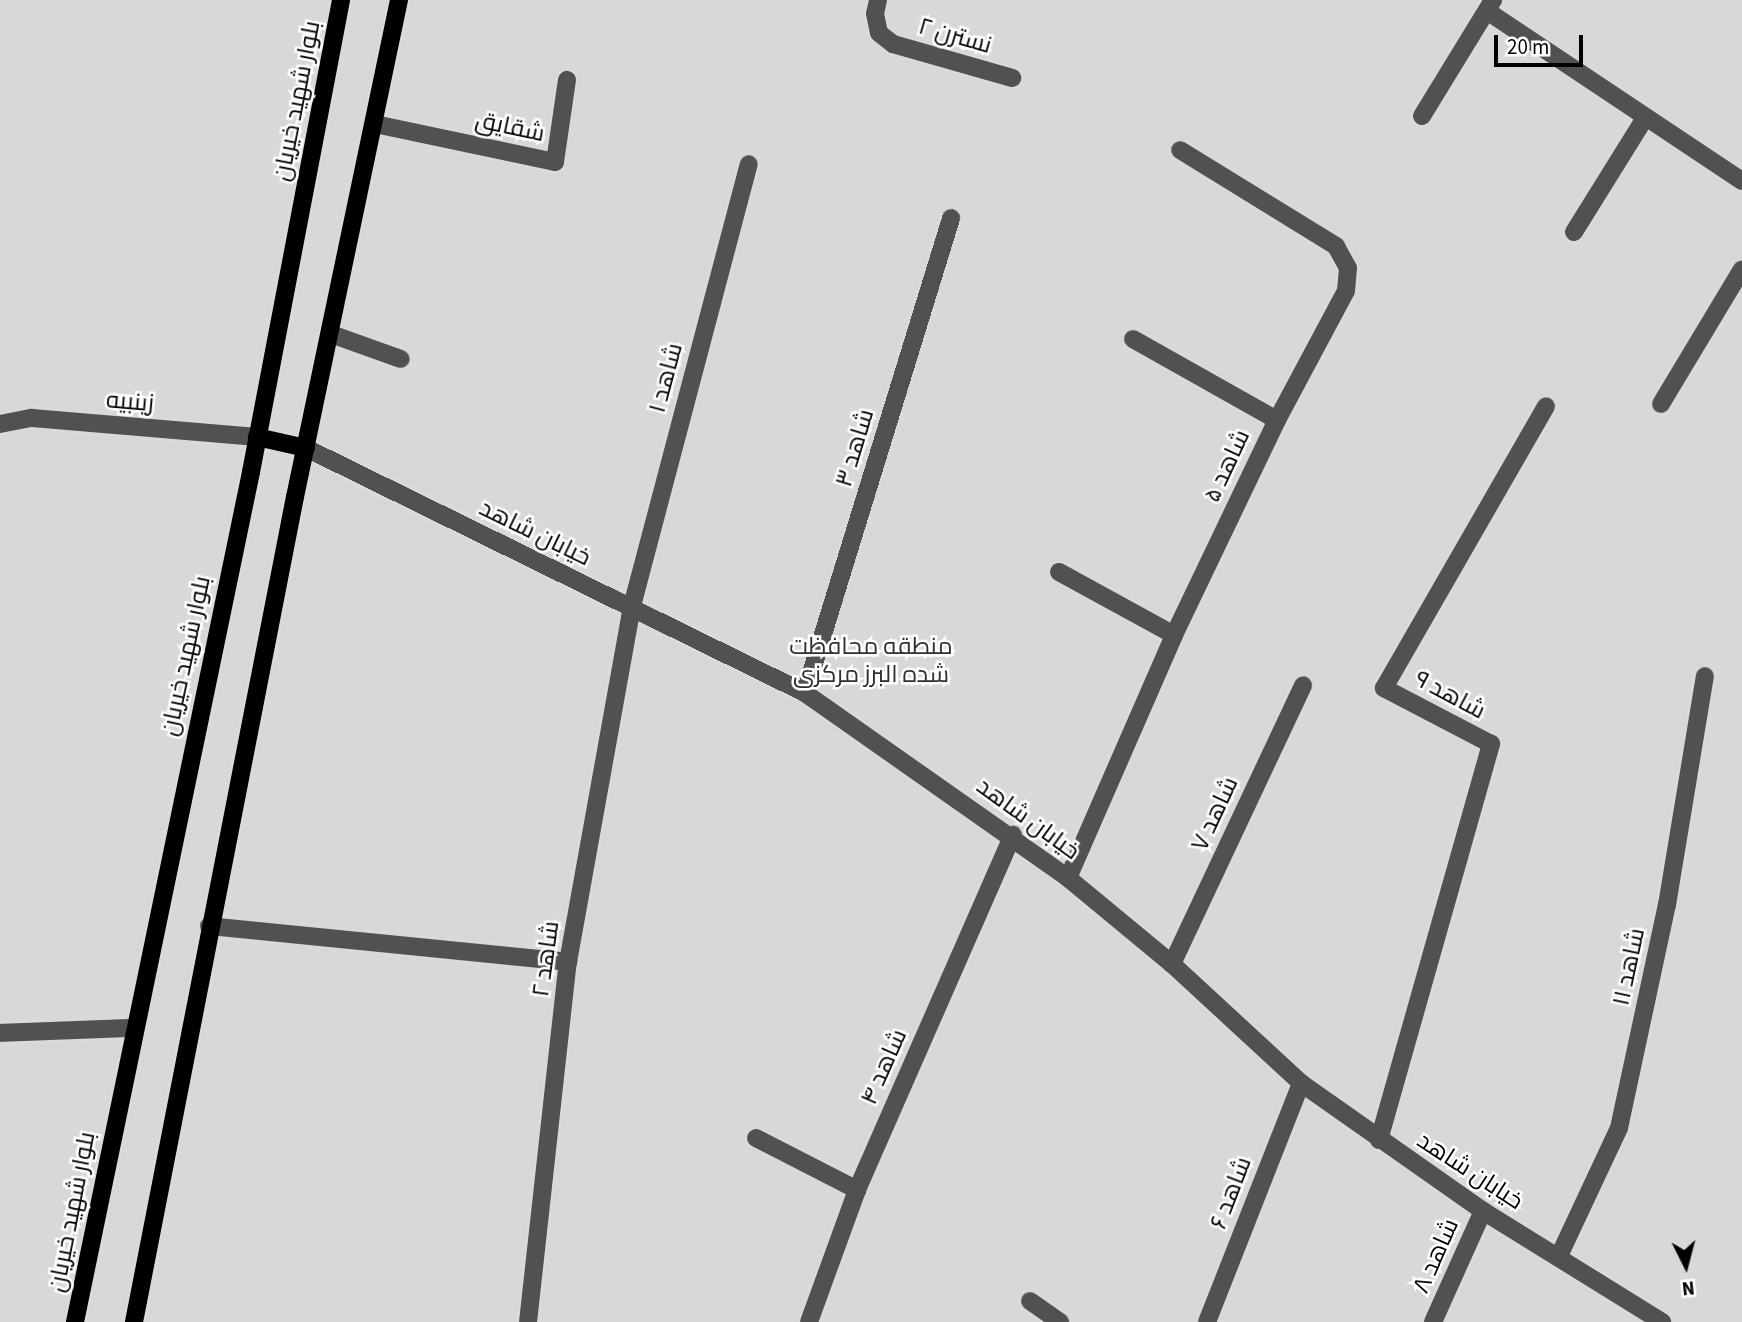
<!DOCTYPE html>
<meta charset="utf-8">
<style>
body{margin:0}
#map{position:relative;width:1742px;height:1322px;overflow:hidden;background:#fff;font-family:"Source Sans 3",Cairo,sans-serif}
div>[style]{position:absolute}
.green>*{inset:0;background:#d8d8d8;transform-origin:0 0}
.roads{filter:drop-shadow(0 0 2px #dbdbdb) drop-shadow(0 0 2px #dbdbdb)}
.minor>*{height:18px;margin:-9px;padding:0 9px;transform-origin:9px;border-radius:9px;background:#515151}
.major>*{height:18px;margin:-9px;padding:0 9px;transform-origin:9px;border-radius:9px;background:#000}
span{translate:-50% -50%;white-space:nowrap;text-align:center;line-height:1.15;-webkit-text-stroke:5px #fff;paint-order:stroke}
.street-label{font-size:24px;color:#000}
.park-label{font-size:24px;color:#2f2f2f}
.north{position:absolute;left:1651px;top:1231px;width:70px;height:70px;-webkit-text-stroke:5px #fff;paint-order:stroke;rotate:174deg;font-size:19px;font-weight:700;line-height:28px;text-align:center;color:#000}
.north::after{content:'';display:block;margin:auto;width:24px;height:32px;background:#000;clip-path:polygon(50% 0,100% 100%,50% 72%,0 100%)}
.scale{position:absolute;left:1494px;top:35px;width:89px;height:32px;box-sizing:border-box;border:4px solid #000;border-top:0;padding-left:9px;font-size:21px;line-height:24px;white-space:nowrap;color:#000;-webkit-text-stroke:5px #fff;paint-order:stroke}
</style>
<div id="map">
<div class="green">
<i style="left:0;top:0;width:1742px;height:1322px"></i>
</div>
<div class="roads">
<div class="minor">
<i style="left:878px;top:0;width:14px;rotate:102deg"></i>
<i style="left:875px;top:14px;width:19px;rotate:78deg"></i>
<i style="left:879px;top:33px;width:18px;rotate:38deg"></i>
<i style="left:893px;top:44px;width:124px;rotate:15.9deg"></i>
<i style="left:1487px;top:11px;width:306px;rotate:33.7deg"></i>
<i style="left:1422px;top:116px;width:136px;rotate:-58.5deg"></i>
<i style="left:375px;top:124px;width:184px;rotate:11.9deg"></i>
<i style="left:555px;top:162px;width:83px;rotate:-81.7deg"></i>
<i style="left:1574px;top:232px;width:134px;rotate:-58.1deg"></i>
<i style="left:331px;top:334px;width:74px;rotate:19.7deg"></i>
<i style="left:1133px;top:339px;width:165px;rotate:29.4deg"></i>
<i style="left:1661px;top:404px;width:157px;rotate:-59deg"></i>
<i style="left:0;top:424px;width:33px;rotate:-11deg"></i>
<i style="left:32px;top:418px;width:226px;rotate:4.8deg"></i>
<i style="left:306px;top:448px;width:556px;rotate:26.15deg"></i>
<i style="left:805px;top:693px;width:322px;rotate:35.1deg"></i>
<i style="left:1068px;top:878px;width:135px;rotate:39.6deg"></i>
<i style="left:1172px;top:964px;width:176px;rotate:42.7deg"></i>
<i style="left:1301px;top:1083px;width:223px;rotate:35.1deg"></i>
<i style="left:1483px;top:1211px;width:211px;rotate:31.8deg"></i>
<i style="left:1059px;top:572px;width:131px;rotate:28.7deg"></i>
<i style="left:805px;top:693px;width:497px;rotate:-72.9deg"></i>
<i style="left:1068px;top:878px;width:265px;rotate:-66.4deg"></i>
<i style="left:1174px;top:635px;width:238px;rotate:-64.4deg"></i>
<i style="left:1277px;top:420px;width:146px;rotate:-61.9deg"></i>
<i style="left:1346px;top:291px;width:23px;rotate:-85deg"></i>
<i style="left:1348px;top:268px;width:25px;rotate:-119deg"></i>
<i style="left:1336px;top:246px;width:183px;rotate:-148.4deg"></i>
<i style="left:209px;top:926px;width:361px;rotate:5.7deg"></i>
<i style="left:1172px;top:964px;width:308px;rotate:-64.8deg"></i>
<i style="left:0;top:1033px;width:133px;rotate:-2.2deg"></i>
<i style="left:756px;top:1138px;width:114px;rotate:27.2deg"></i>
<i style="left:1379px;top:1140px;width:412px;rotate:-74.2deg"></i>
<i style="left:1491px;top:744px;width:121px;rotate:-152.4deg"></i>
<i style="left:1384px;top:688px;width:325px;rotate:-60.1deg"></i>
<i style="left:1559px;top:1256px;width:141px;rotate:-64.9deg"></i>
<i style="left:1619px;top:1128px;width:228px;rotate:-77.9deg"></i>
<i style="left:1667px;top:905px;width:232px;rotate:-80.6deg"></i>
<i style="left:1030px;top:1301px;width:37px;rotate:35deg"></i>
<i style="left:528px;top:1322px;width:362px;rotate:-83.7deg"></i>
<i style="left:568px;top:962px;width:362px;rotate:-79.8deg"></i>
<i style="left:632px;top:606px;width:457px;rotate:-75.2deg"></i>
<i style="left:809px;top:1322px;width:140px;rotate:-70deg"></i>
<i style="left:857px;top:1190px;width:388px;rotate:-66.3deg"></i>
<i style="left:1207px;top:1322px;width:257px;rotate:-68.5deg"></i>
<i style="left:1433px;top:1322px;width:122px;rotate:-65.8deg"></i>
</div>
<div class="major">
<i style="left:257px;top:437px;width:50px;rotate:12.7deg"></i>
<i style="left:75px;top:1322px;width:868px;rotate:-78.3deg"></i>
<i style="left:251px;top:472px;width:481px;rotate:-79.2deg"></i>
<i style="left:134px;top:1322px;width:841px;rotate:-78.96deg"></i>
<i style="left:295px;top:497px;width:508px;rotate:-78.18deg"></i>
</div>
</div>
<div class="street-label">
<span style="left:955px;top:36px;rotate:16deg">نسترن ۲</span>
<span style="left:297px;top:101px;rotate:-79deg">بلوار شهید خیریان</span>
<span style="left:510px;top:127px;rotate:12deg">شقایق</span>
<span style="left:666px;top:378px;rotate:-75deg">شاهد ۱</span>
<span style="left:130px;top:402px;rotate:5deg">زینبیه</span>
<span style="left:855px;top:448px;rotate:-73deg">شاهد ۳</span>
<span style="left:1227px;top:466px;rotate:-65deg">شاهد ۵</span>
<span style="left:535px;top:533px;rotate:26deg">خیابان شاهد</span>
<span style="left:186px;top:656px;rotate:-78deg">بلوار شهید خیریان</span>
<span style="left:1450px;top:695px;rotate:28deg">شاهد ۹</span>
<span style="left:1215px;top:814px;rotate:-65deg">شاهد ۷</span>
<span style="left:1028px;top:819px;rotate:36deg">خیابان شاهد</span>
<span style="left:546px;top:959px;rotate:-82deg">شاهد ۲</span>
<span style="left:1629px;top:967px;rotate:-78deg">شاهد ۱۱</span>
<span style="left:884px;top:1067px;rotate:-66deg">شاهد ۴</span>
<span style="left:1470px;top:1171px;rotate:33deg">خیابان شاهد</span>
<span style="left:1231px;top:1193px;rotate:-69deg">شاهد ۶</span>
<span style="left:72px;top:1212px;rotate:-79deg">بلوار شهید خیریان</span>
<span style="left:1436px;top:1256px;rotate:-66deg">شاهد ۸</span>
</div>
<div class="park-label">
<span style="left:871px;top:661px">منطقه محافظت<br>شده البرز مرکزی</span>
</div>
<div class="north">N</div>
<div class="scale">20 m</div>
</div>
